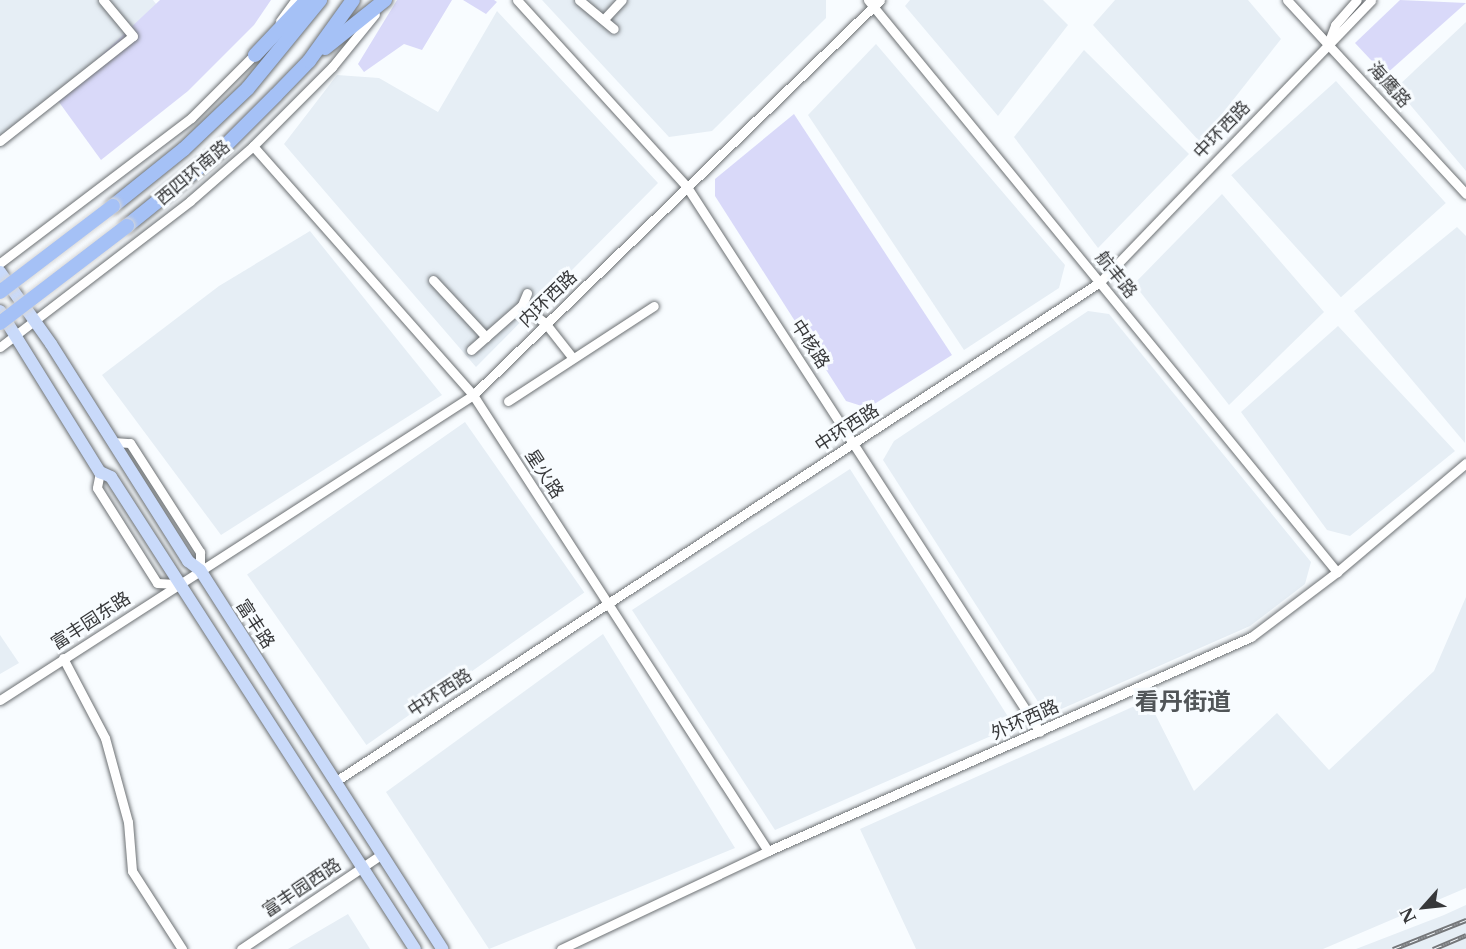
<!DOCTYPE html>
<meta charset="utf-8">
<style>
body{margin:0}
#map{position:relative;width:1466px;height:949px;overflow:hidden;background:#f8fcff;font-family:"Libre Baskerville","Noto Sans SC",serif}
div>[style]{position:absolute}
.built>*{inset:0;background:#e6eef5;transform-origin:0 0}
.green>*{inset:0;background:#d9d9f9}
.roads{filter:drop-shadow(0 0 2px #6d7174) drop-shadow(0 0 2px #6d7174)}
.minor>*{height:9px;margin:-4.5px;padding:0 4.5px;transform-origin:4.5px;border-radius:4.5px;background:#fff}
.major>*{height:12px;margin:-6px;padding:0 6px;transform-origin:6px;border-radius:6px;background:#c9dafa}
.highway>*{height:14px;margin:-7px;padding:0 7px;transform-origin:7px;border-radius:7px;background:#a5c1f6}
.rail>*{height:5px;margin-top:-2.5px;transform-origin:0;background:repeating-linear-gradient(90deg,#f8fcff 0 9px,#75777a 0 18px);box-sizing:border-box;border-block:2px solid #75777a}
.bridges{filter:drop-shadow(0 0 2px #d7d7d8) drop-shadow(0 0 2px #d7d7d8)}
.highway-bridge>*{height:14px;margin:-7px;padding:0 7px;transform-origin:7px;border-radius:7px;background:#a5c1f6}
span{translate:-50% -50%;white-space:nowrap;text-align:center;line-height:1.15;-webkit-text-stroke:6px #f8fcff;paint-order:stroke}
.street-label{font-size:18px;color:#37383a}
.district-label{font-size:24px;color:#515558;font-weight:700}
.north{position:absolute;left:1394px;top:877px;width:60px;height:60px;-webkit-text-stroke:4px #f8fcff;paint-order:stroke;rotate:243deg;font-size:16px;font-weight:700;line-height:24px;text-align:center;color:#37383a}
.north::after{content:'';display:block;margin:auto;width:21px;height:27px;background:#37383a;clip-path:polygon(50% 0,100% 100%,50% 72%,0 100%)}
</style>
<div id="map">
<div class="built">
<i style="clip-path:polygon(0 0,153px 0,166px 17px,0 148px)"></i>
<i style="clip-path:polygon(542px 0,826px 0,826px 18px,712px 131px,669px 137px)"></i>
<i style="clip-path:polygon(910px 0,1043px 0,1068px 25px,998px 116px,905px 6px)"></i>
<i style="clip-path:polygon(1115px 0,1248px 0,1281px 39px,1200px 142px,1093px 25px)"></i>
<i style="clip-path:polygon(497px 11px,658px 183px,476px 367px,284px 144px,337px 75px,379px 78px,438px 112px)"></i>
<i style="clip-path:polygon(1466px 22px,1466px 171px,1396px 88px)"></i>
<i style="clip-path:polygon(876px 44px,1065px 265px,1059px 288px,964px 350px,808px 115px)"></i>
<i style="clip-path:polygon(1084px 50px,1189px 154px,1098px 248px,1014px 137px)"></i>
<i style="left:1336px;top:81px;width:164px;height:141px;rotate:48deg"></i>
<i style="clip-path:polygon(1222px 194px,1324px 312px,1229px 405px,1134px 284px)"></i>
<i style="clip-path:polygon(1457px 227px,1466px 236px,1465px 443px,1354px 311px)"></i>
<i style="clip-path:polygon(310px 231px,442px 395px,221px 535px,102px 375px,219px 286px)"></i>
<i style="clip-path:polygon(1088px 311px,1109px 314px,1311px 562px,1305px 584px,1250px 626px,1059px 710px,1042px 708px,883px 460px,894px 441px)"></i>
<i style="clip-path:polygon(1338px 326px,1455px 451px,1350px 536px,1327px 530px,1241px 412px)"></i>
<i style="left:465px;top:422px;width:208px;height:266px;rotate:55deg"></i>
<i style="clip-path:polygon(850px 469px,1014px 726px,775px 830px,632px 610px)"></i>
<i style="clip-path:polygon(1466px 597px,1466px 888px,1323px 949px,916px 949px,860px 829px,1148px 700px,1194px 791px,1277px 713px,1329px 770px,1434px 671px)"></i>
<i style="clip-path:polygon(603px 634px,735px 848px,489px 949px,386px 792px)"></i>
<i style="clip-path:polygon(0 635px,19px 663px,0 674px)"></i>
<i style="clip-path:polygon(1466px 905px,1466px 949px,1356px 949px,1444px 915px)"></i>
<i style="clip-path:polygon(348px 914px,370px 949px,288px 949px)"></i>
</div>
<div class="green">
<i style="clip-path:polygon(160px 0,271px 0,254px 25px,188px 91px,101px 160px,56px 98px)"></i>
<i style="clip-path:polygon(397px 0,452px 0,422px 50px,404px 44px,364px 72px,358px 64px)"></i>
<i style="clip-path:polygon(463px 0,494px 0,497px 2px,486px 14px)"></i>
<i style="clip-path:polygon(1400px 0,1466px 3px,1385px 75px,1355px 43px)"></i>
<i style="clip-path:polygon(794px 114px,952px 355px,868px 408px,846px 401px,715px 196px,715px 179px)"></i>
</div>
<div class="roads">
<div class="minor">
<i style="left:517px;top:0;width:253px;rotate:47.7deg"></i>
<i style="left:687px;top:187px;width:649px;rotate:57.07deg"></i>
<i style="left:579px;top:0;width:45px;rotate:39.6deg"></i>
<i style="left:868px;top:0;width:740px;rotate:50.65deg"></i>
<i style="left:1287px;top:0;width:264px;rotate:47.3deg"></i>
<i style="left:604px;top:19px;width:26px;rotate:-47deg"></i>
<i style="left:280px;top:21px;width:26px;rotate:-54deg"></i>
<i style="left:1329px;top:41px;width:17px;rotate:-69deg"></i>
<i style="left:1335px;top:25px;width:33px;rotate:-49deg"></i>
<i style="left:0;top:141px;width:169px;rotate:-38.3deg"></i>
<i style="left:133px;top:36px;width:47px;rotate:-129.8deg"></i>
<i style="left:253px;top:146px;width:332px;rotate:48.5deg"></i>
<i style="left:473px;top:395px;width:543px;rotate:57.1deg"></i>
<i style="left:0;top:263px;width:240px;rotate:-37.2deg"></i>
<i style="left:191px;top:118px;width:93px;rotate:-45deg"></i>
<i style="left:433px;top:280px;width:78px;rotate:47.1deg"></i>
<i style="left:522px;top:305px;width:31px;rotate:38deg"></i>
<i style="left:546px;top:324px;width:42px;rotate:51.8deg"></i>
<i style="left:0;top:347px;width:240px;rotate:-37.5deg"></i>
<i style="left:190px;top:201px;width:84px;rotate:-41.1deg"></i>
<i style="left:253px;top:146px;width:112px;rotate:-45deg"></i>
<i style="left:332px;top:67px;width:68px;rotate:-50.9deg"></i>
<i style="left:471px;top:350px;width:68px;rotate:-41.4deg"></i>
<i style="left:522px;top:305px;width:13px;rotate:-67deg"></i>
<i style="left:508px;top:401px;width:174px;rotate:-33.1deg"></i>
<i style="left:114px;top:442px;width:16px;rotate:4deg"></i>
<i style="left:130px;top:443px;width:130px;rotate:57.3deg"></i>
<i style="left:200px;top:552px;width:18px;rotate:90deg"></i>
<i style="left:100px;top:472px;width:16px;rotate:101deg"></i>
<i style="left:97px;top:488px;width:112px;rotate:57.7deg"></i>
<i style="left:157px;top:583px;width:20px;rotate:3deg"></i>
<i style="left:63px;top:658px;width:90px;rotate:62.3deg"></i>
<i style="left:105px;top:738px;width:87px;rotate:74.7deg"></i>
<i style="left:128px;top:822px;width:49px;rotate:85.3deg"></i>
<i style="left:132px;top:871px;width:93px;rotate:57.3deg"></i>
<i style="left:0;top:700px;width:563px;rotate:-32.81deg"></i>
<i style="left:473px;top:395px;width:567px;rotate:-44.14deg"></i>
<i style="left:336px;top:781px;width:913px;rotate:-33.15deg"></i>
<i style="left:1100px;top:282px;width:391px;rotate:-46.1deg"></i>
<i style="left:241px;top:949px;width:170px;rotate:-34deg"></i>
<i style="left:561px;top:949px;width:229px;rotate:-25.3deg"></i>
<i style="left:768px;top:851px;width:528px;rotate:-23.9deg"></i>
<i style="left:1251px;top:637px;width:108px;rotate:-37.1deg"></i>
<i style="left:1337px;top:572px;width:169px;rotate:-40.2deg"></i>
</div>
<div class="major">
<i style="left:0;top:272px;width:88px;rotate:54.7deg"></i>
<i style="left:51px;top:344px;width:257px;rotate:57.7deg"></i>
<i style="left:188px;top:561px;width:15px;rotate:37deg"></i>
<i style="left:200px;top:570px;width:450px;rotate:57.4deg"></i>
<i style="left:0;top:311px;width:190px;rotate:58.2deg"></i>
<i style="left:100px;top:472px;width:12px;rotate:24deg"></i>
<i style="left:111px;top:477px;width:561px;rotate:57.22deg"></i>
</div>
<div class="highway">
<i style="left:325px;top:48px;width:77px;rotate:-38.7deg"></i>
<i style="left:255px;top:55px;width:76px;rotate:-46.6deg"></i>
<i style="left:113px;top:206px;width:91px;rotate:-38.8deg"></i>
<i style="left:184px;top:149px;width:88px;rotate:-43.6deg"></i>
<i style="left:248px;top:88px;width:114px;rotate:-50.7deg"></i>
<i style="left:127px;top:226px;width:122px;rotate:-39deg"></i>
<i style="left:222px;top:149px;width:76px;rotate:-45deg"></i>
<i style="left:276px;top:95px;width:47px;rotate:-45.9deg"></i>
<i style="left:309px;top:61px;width:75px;rotate:-54.2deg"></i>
</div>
</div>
<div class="rail">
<i style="left:1393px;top:949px;width:79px;rotate:-21.7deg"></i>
<i style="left:1433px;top:949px;width:36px;rotate:-23deg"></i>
</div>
<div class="bridges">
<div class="highway-bridge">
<i style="left:0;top:292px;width:142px;rotate:-37.3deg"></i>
<i style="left:0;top:323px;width:160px;rotate:-37.4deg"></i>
</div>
</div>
<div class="street-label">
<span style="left:1389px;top:85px;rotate:48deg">海鹰路</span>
<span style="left:1222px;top:130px;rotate:-46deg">中环西路</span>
<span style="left:193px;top:173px;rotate:-40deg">西四环南路</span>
<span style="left:1116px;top:275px;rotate:51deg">航丰路</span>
<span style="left:548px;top:299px;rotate:-44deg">内环西路</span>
<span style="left:810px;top:344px;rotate:57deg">中核路</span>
<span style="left:847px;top:428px;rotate:-33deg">中环西路</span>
<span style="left:544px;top:474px;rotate:57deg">星火路</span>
<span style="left:91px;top:621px;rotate:-33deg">富丰园东路</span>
<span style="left:255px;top:624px;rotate:57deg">富丰路</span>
<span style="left:440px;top:693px;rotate:-33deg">中环西路</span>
<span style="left:1025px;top:720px;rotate:-24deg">外环西路</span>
<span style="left:302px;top:888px;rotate:-34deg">富丰园西路</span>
</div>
<div class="district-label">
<span style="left:1183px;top:702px">看丹街道</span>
</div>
<div class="north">N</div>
</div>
